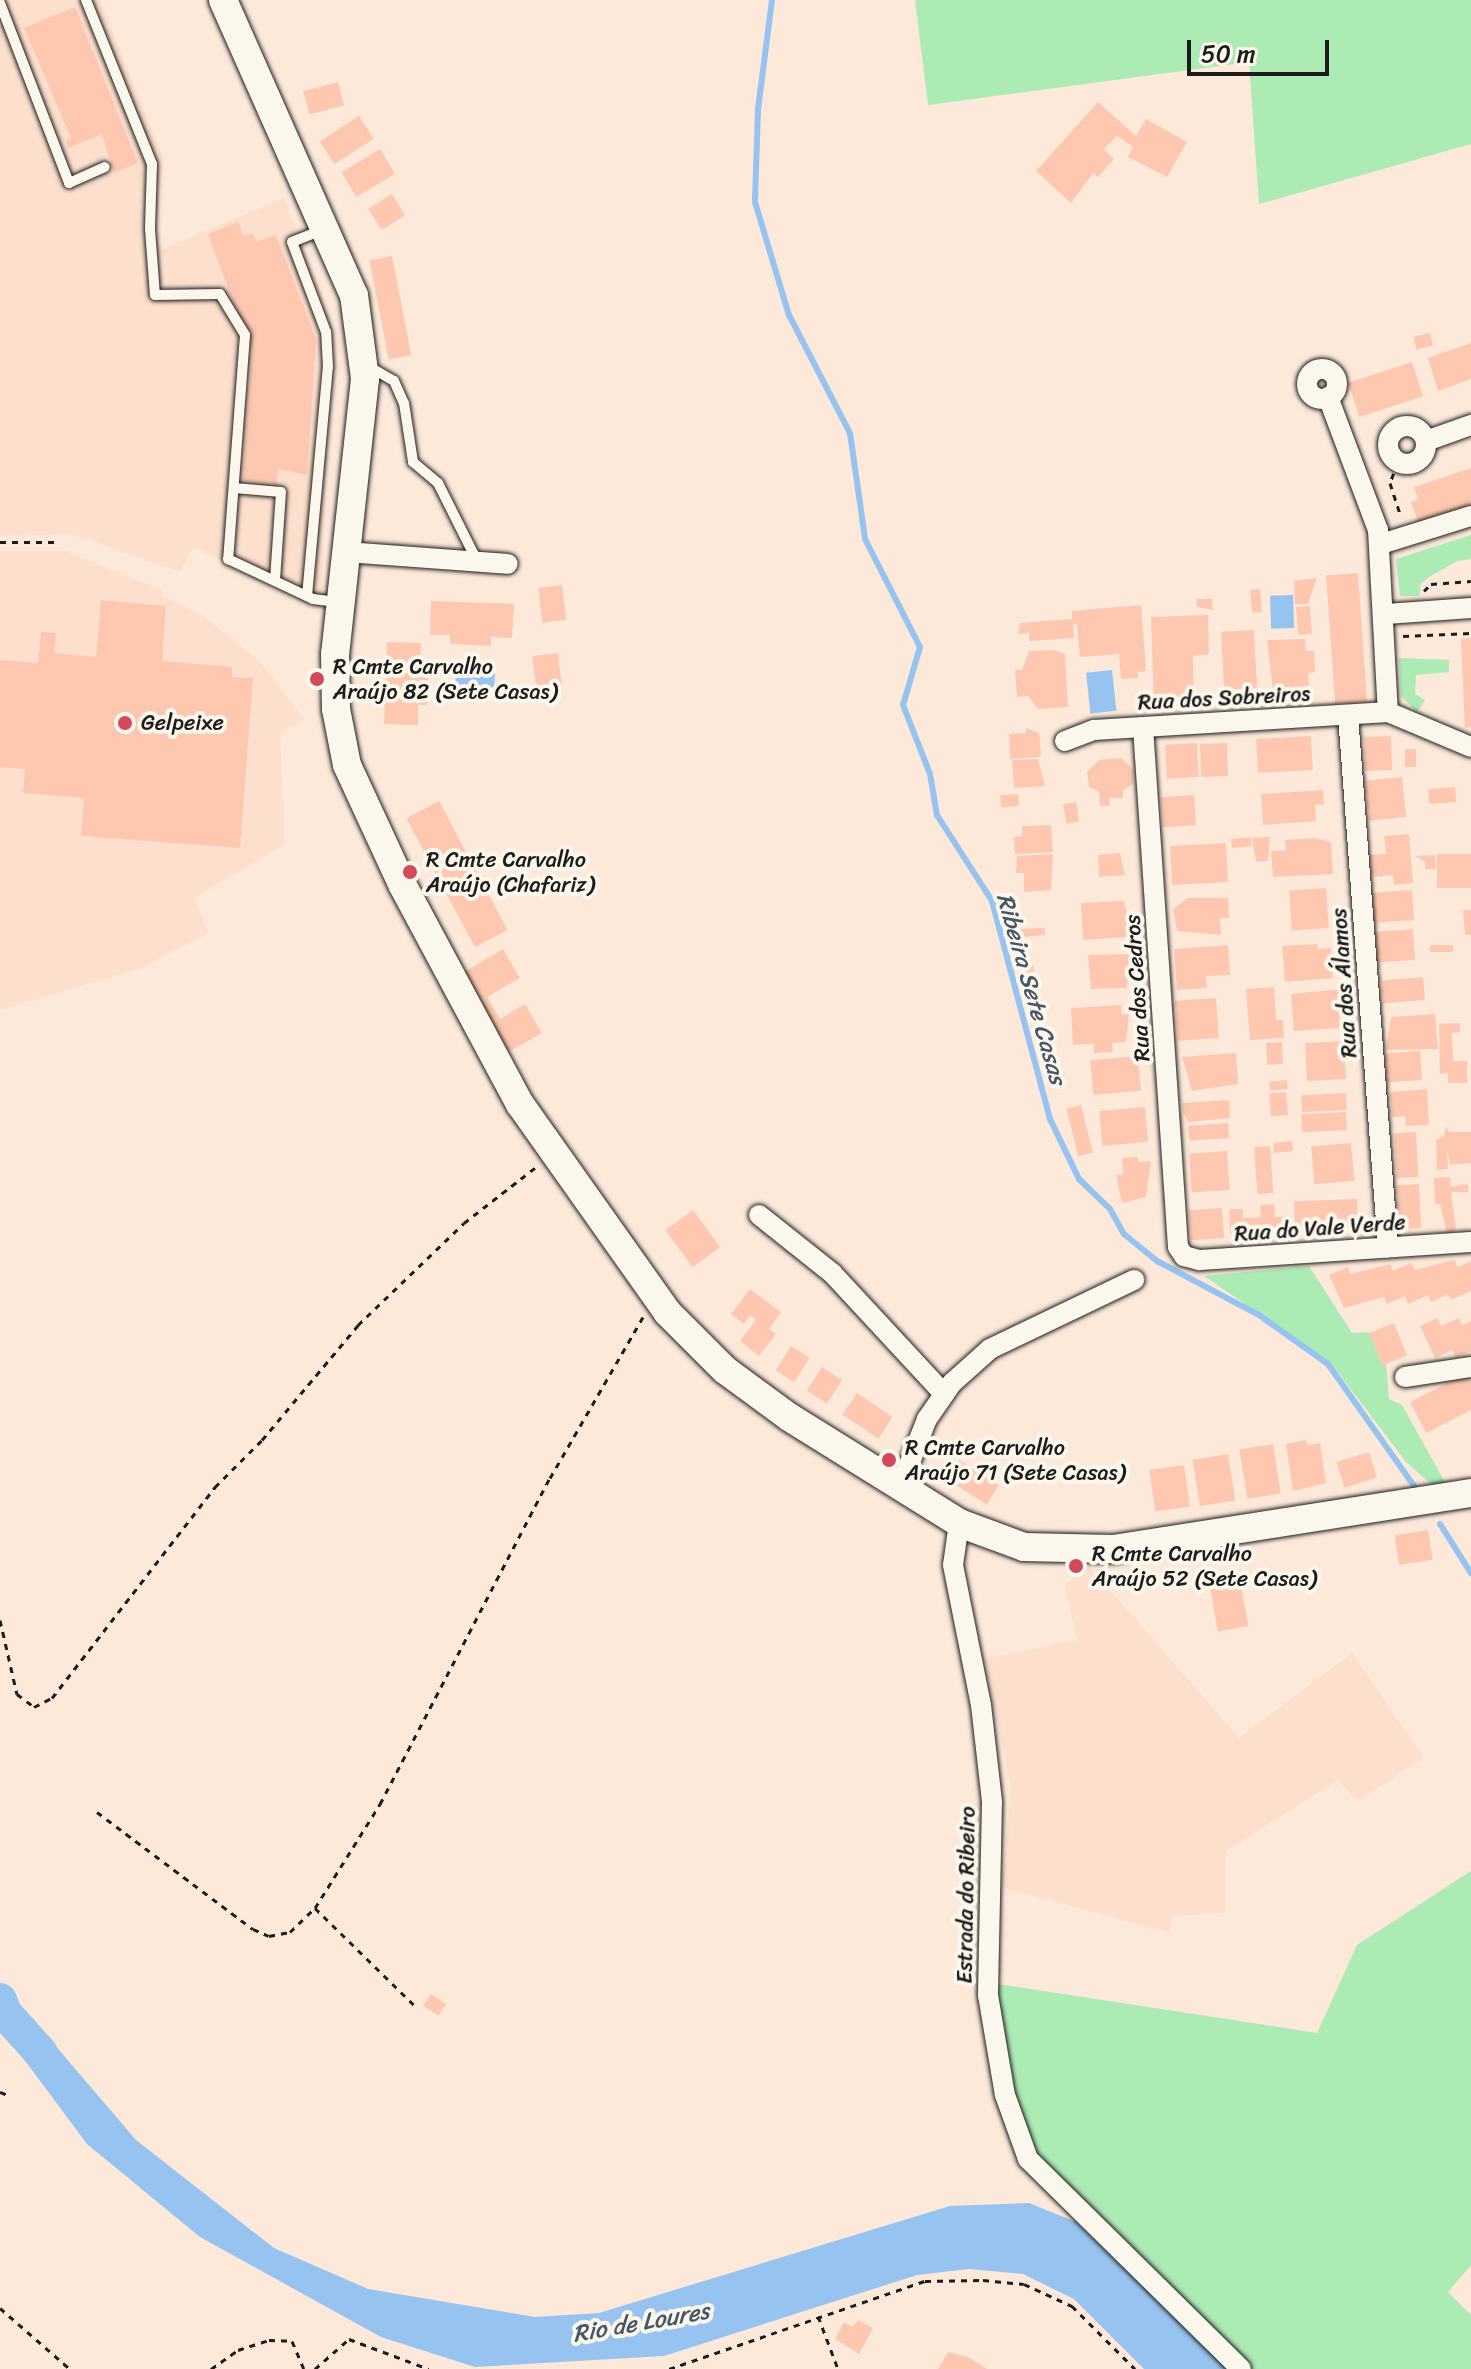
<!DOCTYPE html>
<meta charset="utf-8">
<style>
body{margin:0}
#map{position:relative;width:1471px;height:2369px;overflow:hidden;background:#fce9da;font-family:Sriracha,sans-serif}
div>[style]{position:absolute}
.built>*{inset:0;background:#fddfcd}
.green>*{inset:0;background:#acebb3}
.water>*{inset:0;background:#97c3f0;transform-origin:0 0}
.stream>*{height:6px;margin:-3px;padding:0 3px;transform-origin:3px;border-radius:3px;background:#97c3f0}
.river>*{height:34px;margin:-17px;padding:0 17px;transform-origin:17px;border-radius:17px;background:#97c3f0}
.building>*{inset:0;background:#fec8b0;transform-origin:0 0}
.path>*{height:3px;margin-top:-1.5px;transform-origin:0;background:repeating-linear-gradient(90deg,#1c1c1c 0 6px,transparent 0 12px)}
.roads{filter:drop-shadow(0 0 2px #1c1c1c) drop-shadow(0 0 2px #1c1c1c)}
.service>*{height:10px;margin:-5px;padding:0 5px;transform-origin:5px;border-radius:5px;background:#fbf7ec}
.minor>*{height:20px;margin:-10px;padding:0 10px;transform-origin:10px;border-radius:10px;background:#fbf7ec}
.minor>.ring{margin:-10px;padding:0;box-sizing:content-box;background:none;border:20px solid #fbf7ec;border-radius:50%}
.secondary>*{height:28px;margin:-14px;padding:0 14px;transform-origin:14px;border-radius:14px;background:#fbf7ec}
.dots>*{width:22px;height:22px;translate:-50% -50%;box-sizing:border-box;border:4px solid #fbf7ec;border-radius:50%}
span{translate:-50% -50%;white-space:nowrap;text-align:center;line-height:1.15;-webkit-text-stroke:8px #fbf7ec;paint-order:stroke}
.poi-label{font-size:22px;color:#1c1c1c}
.left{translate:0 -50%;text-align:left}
.street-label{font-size:22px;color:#1c1c1c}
.water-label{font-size:24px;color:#475666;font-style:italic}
.scale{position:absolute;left:1187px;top:40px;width:142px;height:36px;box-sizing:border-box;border:4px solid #1c1c1c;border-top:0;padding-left:10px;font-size:24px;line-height:28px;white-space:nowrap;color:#1c1c1c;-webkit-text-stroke:6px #fbf7ec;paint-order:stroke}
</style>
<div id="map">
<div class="built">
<i style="clip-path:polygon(0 0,100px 0,164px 160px,154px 226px,160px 250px,284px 198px,332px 322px,321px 606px,193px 547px,180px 572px,72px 534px,0 536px)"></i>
<i style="clip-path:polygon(0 551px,66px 551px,162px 590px,163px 596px,205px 617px,260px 662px,305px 720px,280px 733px,285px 844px,194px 898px,209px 933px,141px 968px,0 1010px)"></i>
<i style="clip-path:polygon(1089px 1566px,1239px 1738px,1352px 1653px,1424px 1758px,1357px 1801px,1338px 1780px,1226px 1851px,1225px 1913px,1172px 1916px,1170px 1933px,1002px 1887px,1011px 1790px,985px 1659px,1077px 1640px,1065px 1585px)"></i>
</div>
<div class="green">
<i style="clip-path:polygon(915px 0,1471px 0,1471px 144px,1259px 204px,1249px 62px,928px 105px)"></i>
<i style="clip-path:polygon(1471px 535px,1471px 559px,1457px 561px,1429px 577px,1421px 583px,1419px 596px,1400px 596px,1396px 559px)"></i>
<i style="clip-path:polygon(1399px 658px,1449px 660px,1449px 672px,1416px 675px,1415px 694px,1425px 700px,1417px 712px,1401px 696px)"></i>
<i style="clip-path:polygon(1309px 1266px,1352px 1333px,1369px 1332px,1382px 1365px,1386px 1364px,1389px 1399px,1402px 1405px,1446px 1484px,1432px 1485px,1406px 1462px,1331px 1363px,1204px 1276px)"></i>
<i style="clip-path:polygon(1471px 1871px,1471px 2265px,1448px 2292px,1471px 2315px,1471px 2369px,1241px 2369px,1028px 2159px,1005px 2095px,998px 1984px,1317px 2033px,1357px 1945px)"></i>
</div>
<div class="water">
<i style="left:1293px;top:595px;width:33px;height:23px;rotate:88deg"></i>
<i style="left:1112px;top:670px;width:41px;height:26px;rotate:84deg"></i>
<i style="left:456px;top:671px;width:39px;height:21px;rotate:3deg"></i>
<i style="clip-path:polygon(24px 2009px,136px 2140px,274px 2248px,368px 2289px,535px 2317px,599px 2313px,950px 2206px,1029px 2203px,1076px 2222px,1230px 2369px,1144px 2369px,1074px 2299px,1023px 2274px,969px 2269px,917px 2275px,664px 2356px,475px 2367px,381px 2337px,200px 2237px,87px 2144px,0 2027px)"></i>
</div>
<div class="stream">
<i style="left:772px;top:0;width:111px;rotate:97.3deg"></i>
<i style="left:758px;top:110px;width:92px;rotate:91.9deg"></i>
<i style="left:755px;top:202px;width:118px;rotate:73.3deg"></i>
<i style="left:789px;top:315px;width:133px;rotate:62.7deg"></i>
<i style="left:850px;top:433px;width:107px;rotate:81.9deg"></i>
<i style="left:865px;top:539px;width:121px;rotate:63deg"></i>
<i style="left:920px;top:647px;width:60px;rotate:106.3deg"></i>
<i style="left:903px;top:705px;width:74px;rotate:68.6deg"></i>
<i style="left:930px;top:774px;width:42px;rotate:80.3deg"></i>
<i style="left:937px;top:815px;width:102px;rotate:57.4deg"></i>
<i style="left:992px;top:901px;width:226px;rotate:75.1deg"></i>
<i style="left:1050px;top:1119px;width:67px;rotate:64.2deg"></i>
<i style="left:1079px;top:1179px;width:43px;rotate:44.1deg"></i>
<i style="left:1110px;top:1209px;width:29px;rotate:61deg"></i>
<i style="left:1124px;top:1234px;width:43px;rotate:39.3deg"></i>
<i style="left:1157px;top:1261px;width:115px;rotate:27.9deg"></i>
<i style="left:1259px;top:1315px;width:85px;rotate:35.4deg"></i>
<i style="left:1328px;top:1364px;width:158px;rotate:54.8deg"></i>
<i style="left:1440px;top:1524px;width:58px;rotate:57.7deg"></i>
<i style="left:0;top:2009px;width:6px;rotate:39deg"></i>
</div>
<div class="river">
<i style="left:0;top:2000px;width:14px;rotate:69deg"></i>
<i style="left:5px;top:2013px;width:54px;rotate:48deg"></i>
</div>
<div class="building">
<i style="clip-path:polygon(75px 7px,138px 163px,114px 173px,102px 134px,68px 148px,66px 141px,71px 138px,24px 28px)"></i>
<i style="left:338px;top:82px;width:24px;height:36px;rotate:75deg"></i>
<i style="clip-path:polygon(1098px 102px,1136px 136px,1146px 119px,1187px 142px,1167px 177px,1128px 157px,1133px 147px,1117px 136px,1104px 149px,1114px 159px,1098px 177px,1093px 173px,1071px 203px,1036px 171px)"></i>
<i style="left:359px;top:116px;width:27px;height:47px;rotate:57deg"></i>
<i style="left:380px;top:149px;width:29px;height:45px;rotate:59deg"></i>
<i style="left:392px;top:194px;width:25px;height:28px;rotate:58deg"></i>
<i style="clip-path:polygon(238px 222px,243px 236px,253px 233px,256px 242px,276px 235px,316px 339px,307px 475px,278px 469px,277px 484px,243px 481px,252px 352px,208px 234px)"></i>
<i style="left:392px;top:256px;width:101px;height:23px;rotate:79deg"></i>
<i style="left:1430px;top:333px;width:13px;height:17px;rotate:77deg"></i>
<i style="clip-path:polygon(1471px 343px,1471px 379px,1438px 391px,1428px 358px)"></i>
<i style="left:1412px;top:362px;width:36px;height:67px;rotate:72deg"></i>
<i style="clip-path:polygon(1471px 468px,1471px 505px,1418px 522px,1411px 502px,1418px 499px,1414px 487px)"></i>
<i style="left:1358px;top:573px;width:129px;height:32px;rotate:86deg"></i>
<i style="clip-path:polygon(1317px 578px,1308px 604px,1295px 604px,1294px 581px)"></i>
<i style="left:562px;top:585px;width:35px;height:24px;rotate:83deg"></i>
<i style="left:1260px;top:589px;width:23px;height:10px;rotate:85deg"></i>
<i style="clip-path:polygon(1196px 599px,1212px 599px,1213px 610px,1197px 607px)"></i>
<i style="clip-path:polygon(101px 600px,166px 606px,162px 661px,232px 667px,232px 677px,253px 678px,240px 848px,81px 836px,84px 798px,23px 793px,25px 769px,0 767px,0 660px,38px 663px,41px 632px,56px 633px,54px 653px,96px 657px)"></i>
<i style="clip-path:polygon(431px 601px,514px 604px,512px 638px,491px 637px,491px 646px,450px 644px,450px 635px,430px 635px)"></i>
<i style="clip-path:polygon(1141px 605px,1146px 671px,1138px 672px,1138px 678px,1121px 679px,1119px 654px,1080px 657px,1077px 625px,1073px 624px,1074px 638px,1029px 641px,1029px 633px,1018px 634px,1020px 623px,1072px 619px,1072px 611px)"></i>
<i style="left:1310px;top:606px;width:28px;height:14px;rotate:86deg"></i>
<i style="clip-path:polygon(1208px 615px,1209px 654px,1193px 656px,1194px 705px,1154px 708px,1151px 617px)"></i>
<i style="left:1254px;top:630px;width:58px;height:33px;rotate:87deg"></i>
<i style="clip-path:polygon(1471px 638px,1471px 727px,1465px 728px,1461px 639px)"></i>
<i style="clip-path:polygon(1305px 639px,1306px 651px,1314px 651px,1315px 672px,1308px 673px,1309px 688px,1273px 690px,1267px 640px)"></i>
<i style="clip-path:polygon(387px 642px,421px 643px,420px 664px,429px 664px,427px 705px,418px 705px,418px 725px,384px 724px)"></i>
<i style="clip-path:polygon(1053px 650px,1065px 654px,1068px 707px,1038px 709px,1028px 696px,1017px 697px,1015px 670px,1022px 670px,1029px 651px)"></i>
<i style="left:558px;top:653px;width:39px;height:26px;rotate:83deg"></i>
<i style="clip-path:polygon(1026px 728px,1039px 733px,1041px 757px,1010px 759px,1009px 734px,1026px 733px)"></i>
<i style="left:1311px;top:736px;width:34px;height:55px;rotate:87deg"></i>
<i style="left:1391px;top:736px;width:34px;height:27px;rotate:88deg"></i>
<i style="left:1197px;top:743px;width:34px;height:32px;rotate:87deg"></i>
<i style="left:1227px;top:743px;width:33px;height:27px;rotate:88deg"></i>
<i style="left:1405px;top:749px;width:11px;height:18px"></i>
<i style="clip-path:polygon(1121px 758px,1134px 770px,1133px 784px,1123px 790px,1123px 798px,1109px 798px,1110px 806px,1100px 806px,1099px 792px,1089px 787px,1087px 772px,1099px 760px)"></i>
<i style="clip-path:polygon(1038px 759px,1045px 786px,1014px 788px,1012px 760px)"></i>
<i style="left:1402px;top:777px;width:40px;height:37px;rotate:84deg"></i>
<i style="left:1455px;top:787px;width:15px;height:27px;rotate:86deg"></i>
<i style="clip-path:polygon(1323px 790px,1324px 804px,1315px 805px,1316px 821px,1263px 825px,1261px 794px)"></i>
<i style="left:1018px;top:794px;width:12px;height:18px;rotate:85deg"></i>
<i style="left:1194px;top:795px;width:30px;height:33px;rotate:86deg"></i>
<i style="left:439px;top:801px;width:146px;height:37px;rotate:62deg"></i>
<i style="left:1076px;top:802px;width:20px;height:13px;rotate:81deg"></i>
<i style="clip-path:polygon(1051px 825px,1053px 852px,1015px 854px,1014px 837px,1022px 836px,1022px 826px)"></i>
<i style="clip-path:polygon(1409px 834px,1413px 883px,1394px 885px,1393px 875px,1372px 877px,1370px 855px,1386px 854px,1384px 836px)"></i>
<i style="left:1251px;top:837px;width:9px;height:20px;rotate:84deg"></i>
<i style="clip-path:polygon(1270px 837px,1268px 861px,1256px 862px,1252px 838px)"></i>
<i style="clip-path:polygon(1315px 838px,1331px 842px,1333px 874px,1273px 877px,1271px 851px,1286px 850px,1285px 840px)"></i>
<i style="left:1226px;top:843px;width:39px;height:56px;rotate:87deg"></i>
<i style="clip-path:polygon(1120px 853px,1125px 875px,1099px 877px,1098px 855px)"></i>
<i style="clip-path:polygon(1053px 854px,1051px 890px,1024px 892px,1024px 873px,1016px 873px,1017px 856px)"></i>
<i style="left:1471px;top:854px;width:34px;height:34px;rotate:90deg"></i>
<i style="clip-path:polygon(1435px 855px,1436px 869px,1425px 869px,1425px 862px,1415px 856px)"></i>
<i style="left:1326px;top:888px;width:40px;height:37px;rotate:86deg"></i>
<i style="left:1412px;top:890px;width:30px;height:41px;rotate:86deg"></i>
<i style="clip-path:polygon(1188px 898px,1228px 898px,1229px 918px,1220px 918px,1221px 935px,1177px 931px,1173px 909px)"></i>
<i style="clip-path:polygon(1124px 901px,1130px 927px,1126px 937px,1083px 940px,1081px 903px)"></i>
<i style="clip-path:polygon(1463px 910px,1471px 910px,1471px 935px,1465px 935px)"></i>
<i style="clip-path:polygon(1045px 928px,1045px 935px,1022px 937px,1021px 929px)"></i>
<i style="left:1413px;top:929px;width:31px;height:38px;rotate:86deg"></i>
<i style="clip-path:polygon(1317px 944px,1318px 949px,1331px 948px,1333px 978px,1285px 982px,1282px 946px)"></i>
<i style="clip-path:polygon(1228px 945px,1230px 975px,1206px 976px,1207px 988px,1177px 990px,1174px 949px)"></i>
<i style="left:1430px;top:945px;width:23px;height:7px"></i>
<i style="clip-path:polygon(503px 949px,520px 978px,487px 997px,500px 1019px,525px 1004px,542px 1033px,505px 1054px,459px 975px)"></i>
<i style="clip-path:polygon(1130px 954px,1127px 988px,1091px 989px,1088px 955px)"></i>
<i style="clip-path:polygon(1033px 965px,1036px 990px,1028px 991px,1019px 967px)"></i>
<i style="left:1423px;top:977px;width:23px;height:42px;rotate:85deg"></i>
<i style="clip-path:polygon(1274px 987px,1276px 1020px,1283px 1020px,1284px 1038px,1250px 1040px,1246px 989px)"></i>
<i style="clip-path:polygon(1341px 989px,1339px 1028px,1294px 1031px,1291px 994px)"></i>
<i style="left:1216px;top:998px;width:40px;height:41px;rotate:86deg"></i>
<i style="clip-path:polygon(1121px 1005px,1122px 1015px,1129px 1014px,1126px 1042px,1112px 1043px,1113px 1052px,1094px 1053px,1094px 1044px,1073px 1045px,1071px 1008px)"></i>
<i style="clip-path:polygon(1435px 1014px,1438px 1049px,1386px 1050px,1391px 1017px)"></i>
<i style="clip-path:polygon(1460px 1023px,1460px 1032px,1452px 1033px,1453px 1061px,1467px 1061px,1467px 1083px,1448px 1083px,1448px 1073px,1440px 1074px,1439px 1024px)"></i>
<i style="left:1344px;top:1041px;width:38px;height:39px;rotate:87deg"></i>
<i style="left:1282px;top:1042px;width:22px;height:16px;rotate:87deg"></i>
<i style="left:1420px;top:1051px;width:29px;height:35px;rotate:86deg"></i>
<i style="clip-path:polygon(1236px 1053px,1238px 1084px,1192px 1091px,1182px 1057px)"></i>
<i style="left:1138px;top:1056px;width:35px;height:48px;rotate:85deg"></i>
<i style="clip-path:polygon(1056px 1057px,1065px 1079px,1049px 1081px,1046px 1058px)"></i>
<i style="left:1287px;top:1080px;width:9px;height:18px;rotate:84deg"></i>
<i style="clip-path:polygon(1427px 1089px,1429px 1125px,1406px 1126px,1405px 1116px,1392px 1117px,1390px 1092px)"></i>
<i style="left:1286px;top:1092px;width:23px;height:17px;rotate:85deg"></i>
<i style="left:1346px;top:1093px;width:17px;height:45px;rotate:87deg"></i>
<i style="clip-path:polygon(1229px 1100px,1230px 1118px,1188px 1122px,1183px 1112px,1182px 1103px)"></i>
<i style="left:1081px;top:1105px;width:49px;height:15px;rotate:76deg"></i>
<i style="left:1145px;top:1107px;width:35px;height:46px;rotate:85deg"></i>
<i style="left:1346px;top:1112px;width:18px;height:45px;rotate:87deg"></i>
<i style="left:1228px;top:1123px;width:15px;height:40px;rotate:86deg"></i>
<i style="clip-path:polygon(1446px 1126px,1449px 1132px,1471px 1132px,1471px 1163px,1450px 1165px,1447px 1147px,1448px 1169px,1437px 1170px,1436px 1140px,1444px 1136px)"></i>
<i style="left:1416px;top:1132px;width:45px;height:22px;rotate:87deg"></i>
<i style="left:1292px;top:1141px;width:10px;height:19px;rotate:84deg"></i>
<i style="left:1351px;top:1143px;width:38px;height:40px;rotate:85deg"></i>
<i style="left:1270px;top:1146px;width:47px;height:16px;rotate:86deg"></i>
<i style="left:1227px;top:1151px;width:39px;height:38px;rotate:86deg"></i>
<i style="clip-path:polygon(1138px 1157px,1138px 1162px,1151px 1161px,1146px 1197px,1122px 1203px,1116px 1175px,1123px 1174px,1122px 1158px)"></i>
<i style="clip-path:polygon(1450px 1177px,1451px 1187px,1468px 1184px,1468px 1192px,1451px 1192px,1456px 1231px,1447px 1233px,1440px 1204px,1435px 1204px,1434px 1178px)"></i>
<i style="left:1419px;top:1184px;width:44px;height:22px;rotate:87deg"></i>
<i style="left:1357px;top:1199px;width:28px;height:63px;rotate:88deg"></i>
<i style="clip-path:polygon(1274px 1204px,1275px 1217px,1291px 1216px,1294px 1229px,1230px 1233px,1229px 1209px,1243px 1209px,1243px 1218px,1261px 1217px,1260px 1205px)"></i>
<i style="left:1222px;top:1208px;width:30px;height:33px;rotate:86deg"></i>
<i style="left:693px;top:1210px;width:46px;height:34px;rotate:54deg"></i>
<i style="clip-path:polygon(1454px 1260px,1458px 1267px,1471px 1261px,1471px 1291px,1451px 1300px,1448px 1294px,1431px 1302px,1428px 1295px,1408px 1304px,1405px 1296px,1387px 1304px,1384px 1297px,1344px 1308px,1329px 1275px,1348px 1267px,1351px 1274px,1390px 1264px,1393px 1271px,1411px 1263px,1415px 1270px)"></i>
<i style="clip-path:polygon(750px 1289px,781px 1312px,769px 1329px,776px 1334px,759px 1356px,740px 1341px,756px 1320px,750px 1315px,744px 1324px,731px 1314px)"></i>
<i style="clip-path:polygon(1437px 1318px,1441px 1326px,1459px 1318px,1462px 1325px,1471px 1321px,1471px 1351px,1456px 1358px,1452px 1350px,1435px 1358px,1420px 1326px)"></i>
<i style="left:1394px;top:1323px;width:35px;height:27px;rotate:68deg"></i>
<i style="left:791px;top:1346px;width:22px;height:29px;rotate:32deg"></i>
<i style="left:822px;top:1367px;width:24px;height:28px;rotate:33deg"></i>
<i style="clip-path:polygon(1463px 1375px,1471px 1382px,1471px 1410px,1426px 1433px,1410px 1402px)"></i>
<i style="left:857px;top:1393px;width:43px;height:26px;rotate:34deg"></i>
<i style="clip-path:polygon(1306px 1440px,1307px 1445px,1320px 1443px,1326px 1483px,1293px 1491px,1286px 1444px)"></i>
<i style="left:1273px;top:1444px;width:50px;height:34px;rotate:81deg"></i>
<i style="left:1369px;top:1452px;width:27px;height:34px;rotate:73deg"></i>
<i style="left:1228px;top:1454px;width:47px;height:36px;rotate:81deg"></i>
<i style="left:959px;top:1460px;width:47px;height:23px;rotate:32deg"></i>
<i style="left:1184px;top:1465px;width:42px;height:35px;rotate:82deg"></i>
<i style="left:1428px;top:1530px;width:30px;height:34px;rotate:81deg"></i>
<i style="left:1239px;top:1573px;width:54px;height:31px;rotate:80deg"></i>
<i style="left:431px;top:1994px;width:18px;height:14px;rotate:34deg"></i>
<i style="clip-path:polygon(858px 2320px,873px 2328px,859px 2354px,835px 2339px,844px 2322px,853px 2327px)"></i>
<i style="clip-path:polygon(948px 2352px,968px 2357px,987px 2369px,938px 2369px)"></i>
</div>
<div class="path">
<i style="left:1398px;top:462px;width:22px;rotate:111deg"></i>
<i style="left:1390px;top:483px;width:36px;rotate:72deg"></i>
<i style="left:0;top:542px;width:60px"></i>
<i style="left:1424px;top:591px;width:10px;rotate:-45deg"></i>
<i style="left:1431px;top:584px;width:40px;rotate:-4.3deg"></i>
<i style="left:1403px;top:636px;width:68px;rotate:-2.5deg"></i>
<i style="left:0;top:1620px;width:76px;rotate:77.1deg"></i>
<i style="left:17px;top:1694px;width:21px;rotate:37deg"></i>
<i style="left:34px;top:1707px;width:20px;rotate:-27deg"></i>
<i style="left:52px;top:1698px;width:267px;rotate:-52.3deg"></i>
<i style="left:215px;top:1487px;width:66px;rotate:-45deg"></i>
<i style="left:262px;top:1440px;width:150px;rotate:-50.1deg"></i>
<i style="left:358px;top:1325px;width:147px;rotate:-43.9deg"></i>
<i style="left:464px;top:1223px;width:91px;rotate:-37.9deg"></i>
<i style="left:97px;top:1812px;width:195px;rotate:36.9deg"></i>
<i style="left:253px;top:1929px;width:17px;rotate:24deg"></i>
<i style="left:269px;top:1936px;width:21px;rotate:-11deg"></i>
<i style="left:290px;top:1932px;width:35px;rotate:-44deg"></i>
<i style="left:315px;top:1908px;width:123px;rotate:-58deg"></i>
<i style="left:380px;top:1804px;width:368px;rotate:-62.5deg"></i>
<i style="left:550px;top:1478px;width:186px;rotate:-60deg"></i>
<i style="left:315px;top:1908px;width:144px;rotate:44.4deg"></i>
<i style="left:0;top:2092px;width:9px;rotate:21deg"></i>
<i style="left:0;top:2308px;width:93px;rotate:41.1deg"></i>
<i style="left:818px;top:2316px;width:57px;rotate:69.3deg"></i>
<i style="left:211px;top:2369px;width:33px;rotate:-35deg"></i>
<i style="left:238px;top:2350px;width:33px;rotate:-18deg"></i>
<i style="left:269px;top:2340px;width:23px;rotate:2deg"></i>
<i style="left:292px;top:2341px;width:30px;rotate:67deg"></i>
<i style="left:315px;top:2369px;width:45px;rotate:-41.4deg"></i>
<i style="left:349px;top:2339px;width:85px;rotate:20.6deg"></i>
<i style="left:669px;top:2369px;width:271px;rotate:-19deg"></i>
<i style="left:925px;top:2281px;width:58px;rotate:-1deg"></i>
<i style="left:983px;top:2280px;width:41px;rotate:5.6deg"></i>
<i style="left:1024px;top:2284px;width:53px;rotate:24.6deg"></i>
<i style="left:1072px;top:2306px;width:89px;rotate:45deg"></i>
</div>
<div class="roads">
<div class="service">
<i style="left:86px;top:0;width:177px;rotate:68.1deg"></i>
<i style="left:152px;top:164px;width:65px;rotate:91.8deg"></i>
<i style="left:150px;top:229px;width:66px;rotate:85.7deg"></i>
<i style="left:155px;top:295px;width:65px;rotate:-0.9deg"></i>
<i style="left:220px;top:294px;width:48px;rotate:58.6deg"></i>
<i style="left:245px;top:335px;width:225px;rotate:94.3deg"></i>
<i style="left:228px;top:559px;width:94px;rotate:25.2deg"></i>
<i style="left:313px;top:599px;width:26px;rotate:7deg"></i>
<i style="left:0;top:3px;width:193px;rotate:69deg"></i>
<i style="left:69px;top:183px;width:39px;rotate:-24deg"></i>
<i style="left:368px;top:366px;width:30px;rotate:30deg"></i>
<i style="left:394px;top:381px;width:24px;rotate:66deg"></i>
<i style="left:404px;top:403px;width:60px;rotate:81.3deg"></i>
<i style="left:413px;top:462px;width:33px;rotate:40deg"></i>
<i style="left:438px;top:483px;width:87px;rotate:63.4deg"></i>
<i style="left:234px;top:488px;width:47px;rotate:4.9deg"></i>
<i style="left:281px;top:492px;width:88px;rotate:93.9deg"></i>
<i style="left:307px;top:596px;width:230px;rotate:-84.8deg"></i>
<i style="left:328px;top:367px;width:35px;rotate:-93deg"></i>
<i style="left:326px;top:332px;width:96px;rotate:-110.7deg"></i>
<i style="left:292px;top:242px;width:32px;rotate:-22deg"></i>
</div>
<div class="minor">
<i class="ring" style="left:1307px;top:369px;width:10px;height:10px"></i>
<i style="left:1328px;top:397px;width:142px;rotate:69.4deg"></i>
<i style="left:1378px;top:530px;width:182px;rotate:86.9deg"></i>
<i style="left:1388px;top:712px;width:90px;rotate:22.9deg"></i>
<i class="ring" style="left:1388px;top:426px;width:18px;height:18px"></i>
<i style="left:1426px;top:441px;width:48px;rotate:-19.6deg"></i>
<i style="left:1381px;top:544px;width:94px;rotate:-17.3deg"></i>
<i style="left:346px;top:552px;width:162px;rotate:4.2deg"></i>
<i style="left:1386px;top:614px;width:85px;rotate:-4deg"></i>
<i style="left:1348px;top:715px;width:534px;rotate:85.71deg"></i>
<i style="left:1143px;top:727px;width:521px;rotate:86.15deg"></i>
<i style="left:1178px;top:1247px;width:11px;rotate:56deg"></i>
<i style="left:1184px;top:1256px;width:16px;rotate:15deg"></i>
<i style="left:1199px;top:1260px;width:273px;rotate:-3.8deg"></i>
<i style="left:1065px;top:741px;width:31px;rotate:-21deg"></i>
<i style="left:1094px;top:730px;width:295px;rotate:-3.5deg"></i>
<i style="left:759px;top:1215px;width:93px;rotate:38.5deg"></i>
<i style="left:832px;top:1273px;width:165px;rotate:47.2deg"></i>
<i style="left:1405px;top:1377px;width:67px;rotate:-8.6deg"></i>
<i style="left:901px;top:1485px;width:71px;rotate:-68.5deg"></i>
<i style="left:927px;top:1419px;width:44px;rotate:-55.2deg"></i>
<i style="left:952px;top:1383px;width:51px;rotate:-41.8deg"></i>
<i style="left:990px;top:1349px;width:160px;rotate:-25.6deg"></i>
<i style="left:959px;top:1523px;width:42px;rotate:98.1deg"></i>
<i style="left:953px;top:1565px;width:143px;rotate:78.7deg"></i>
<i style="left:981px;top:1705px;width:98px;rotate:83.5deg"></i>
<i style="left:992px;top:1802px;width:193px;rotate:91.2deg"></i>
<i style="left:988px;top:1995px;width:101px;rotate:80.4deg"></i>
<i style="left:1005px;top:2095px;width:68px;rotate:70.2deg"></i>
<i style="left:1028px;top:2159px;width:299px;rotate:44.6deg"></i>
</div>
<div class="secondary">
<i style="left:223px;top:0;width:323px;rotate:66.1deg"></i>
<i style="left:354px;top:295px;width:85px;rotate:82.5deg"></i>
<i style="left:365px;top:379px;width:277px;rotate:96.2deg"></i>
<i style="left:335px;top:654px;width:55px;rotate:89deg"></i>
<i style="left:336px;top:709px;width:57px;rotate:78.9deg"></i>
<i style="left:347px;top:765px;width:133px;rotate:65.2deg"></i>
<i style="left:403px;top:886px;width:247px;rotate:61.8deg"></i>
<i style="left:520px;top:1104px;width:255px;rotate:54.7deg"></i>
<i style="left:667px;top:1312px;width:82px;rotate:45deg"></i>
<i style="left:725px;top:1370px;width:79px;rotate:36.3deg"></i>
<i style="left:789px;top:1417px;width:200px;rotate:31.9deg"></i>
<i style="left:959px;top:1523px;width:69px;rotate:20.3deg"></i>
<i style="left:1024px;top:1547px;width:89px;rotate:1.3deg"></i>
<i style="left:1113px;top:1549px;width:362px;rotate:-8.9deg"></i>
</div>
</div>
<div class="dots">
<i style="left:317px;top:679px;background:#d1495b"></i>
<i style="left:125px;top:723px;background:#d1495b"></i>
<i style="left:410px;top:872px;background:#d1495b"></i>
<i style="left:889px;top:1460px;background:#d1495b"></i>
<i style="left:1076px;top:1566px;background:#d1495b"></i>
</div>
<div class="poi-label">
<span class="left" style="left:333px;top:679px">R Cmte Carvalho<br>Araújo 82 (Sete Casas)</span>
<span class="left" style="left:141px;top:723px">Gelpeixe</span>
<span class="left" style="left:426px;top:872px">R Cmte Carvalho<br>Araújo (Chafariz)</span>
<span class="left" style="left:905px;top:1460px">R Cmte Carvalho<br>Araújo 71 (Sete Casas)</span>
<span class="left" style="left:1092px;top:1566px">R Cmte Carvalho<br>Araújo 52 (Sete Casas)</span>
</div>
<div class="street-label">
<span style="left:1224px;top:698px;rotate:-3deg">Rua dos Sobreiros</span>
<span style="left:1344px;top:983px;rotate:-94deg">Rua dos Álamos</span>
<span style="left:1137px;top:988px;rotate:-94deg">Rua dos Cedros</span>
<span style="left:1320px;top:1228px;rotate:-4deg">Rua do Vale Verde</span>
<span style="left:966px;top:1895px;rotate:-89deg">Estrada do Ribeiro</span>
</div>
<div class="water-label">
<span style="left:1031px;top:989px;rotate:74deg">Ribeira Sete Casas</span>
<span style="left:641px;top:2323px;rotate:-10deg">Rio de Loures</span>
</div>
<div class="scale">50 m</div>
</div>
